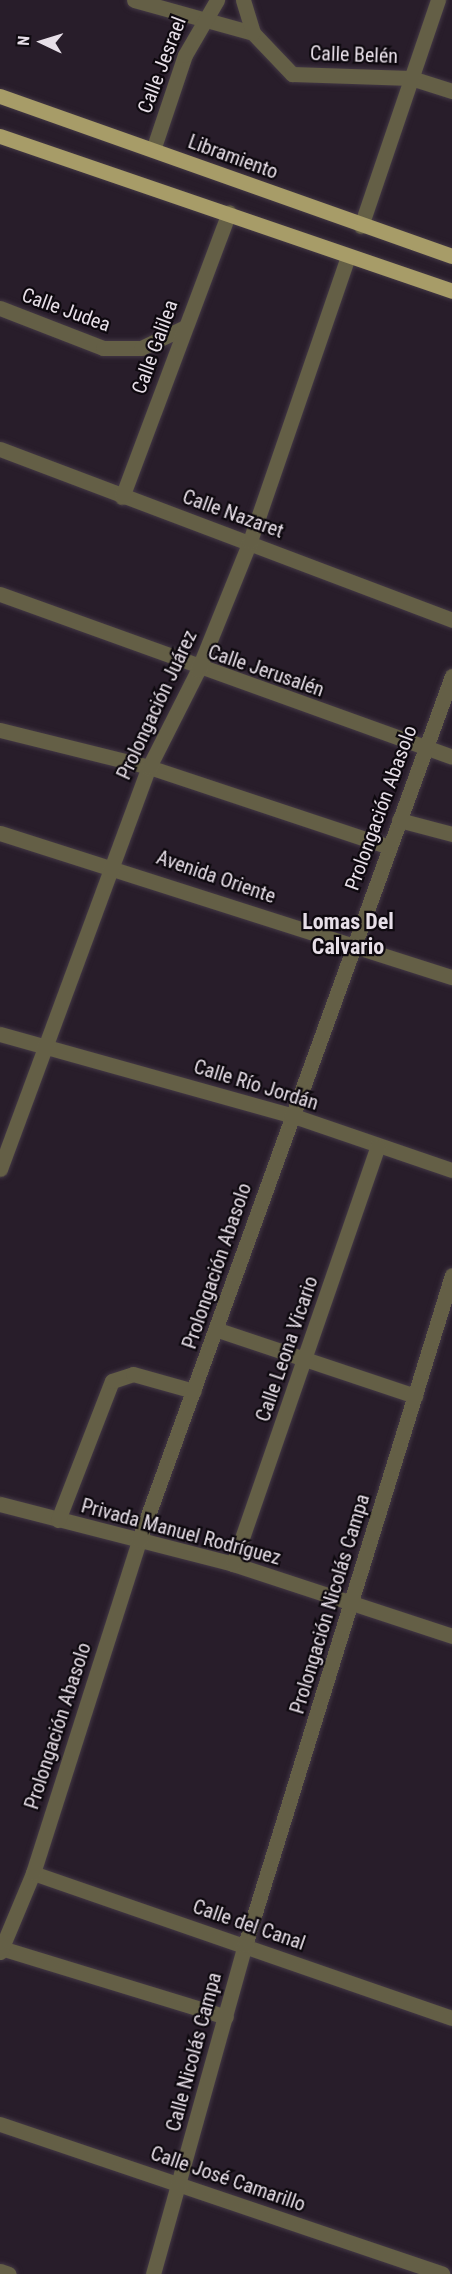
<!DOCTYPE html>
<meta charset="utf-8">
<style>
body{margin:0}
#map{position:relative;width:452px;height:2274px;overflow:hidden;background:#281d2a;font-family:"Roboto Condensed",sans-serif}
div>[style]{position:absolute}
.roads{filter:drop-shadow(0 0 2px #433845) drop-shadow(0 0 2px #433845)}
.minor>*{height:15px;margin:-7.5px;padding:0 7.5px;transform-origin:7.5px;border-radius:7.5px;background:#645f46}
.primary>*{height:15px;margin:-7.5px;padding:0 7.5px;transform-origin:7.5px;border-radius:7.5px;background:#a79c68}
span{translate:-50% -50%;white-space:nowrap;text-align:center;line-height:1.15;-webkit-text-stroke:4.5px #0e090f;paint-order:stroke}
.street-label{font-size:20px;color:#e7dfe8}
.quarter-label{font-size:22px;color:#e7dfe8;font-weight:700}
.north{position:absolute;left:12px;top:12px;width:60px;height:60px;-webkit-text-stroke:4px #0e090f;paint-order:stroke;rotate:274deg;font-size:16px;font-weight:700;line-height:24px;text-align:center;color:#e7dfe8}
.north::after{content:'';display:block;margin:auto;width:21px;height:27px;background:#e7dfe8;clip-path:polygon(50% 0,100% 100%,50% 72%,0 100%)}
</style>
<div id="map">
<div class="roads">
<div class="minor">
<i style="left:134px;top:0;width:123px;rotate:15.5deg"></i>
<i style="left:253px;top:33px;width:57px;rotate:46.4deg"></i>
<i style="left:292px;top:74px;width:119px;rotate:1.9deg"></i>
<i style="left:411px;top:78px;width:43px;rotate:17.6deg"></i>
<i style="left:243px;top:0;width:34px;rotate:73deg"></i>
<i style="left:153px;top:150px;width:100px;rotate:-71.4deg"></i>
<i style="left:185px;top:55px;width:64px;rotate:-59.8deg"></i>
<i style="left:361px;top:226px;width:239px;rotate:-71.2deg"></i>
<i style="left:0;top:308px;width:110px;rotate:21.2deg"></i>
<i style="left:103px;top:348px;width:38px"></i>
<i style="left:141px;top:348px;width:49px;rotate:-25.5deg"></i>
<i style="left:0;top:449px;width:483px;rotate:20.7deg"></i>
<i style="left:122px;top:497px;width:304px;rotate:-69.4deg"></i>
<i style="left:0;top:594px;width:480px;rotate:19.8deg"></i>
<i style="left:0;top:730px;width:154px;rotate:13.9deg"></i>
<i style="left:149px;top:767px;width:254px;rotate:18.4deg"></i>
<i style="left:399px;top:820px;width:55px;rotate:14.8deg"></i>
<i style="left:0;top:833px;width:474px;rotate:17.7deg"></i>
<i style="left:0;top:1034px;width:302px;rotate:15.6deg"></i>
<i style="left:291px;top:1115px;width:170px;rotate:18.9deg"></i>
<i style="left:0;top:1169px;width:429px;rotate:-69.7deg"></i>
<i style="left:149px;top:767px;width:109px;rotate:-63.2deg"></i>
<i style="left:198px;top:670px;width:139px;rotate:-68deg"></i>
<i style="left:250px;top:541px;width:300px;rotate:-71deg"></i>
<i style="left:218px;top:1330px;width:208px;rotate:18.5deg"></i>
<i style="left:0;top:1504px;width:241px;rotate:14.4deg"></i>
<i style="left:233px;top:1564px;width:231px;rotate:18.2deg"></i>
<i style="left:58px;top:1520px;width:149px;rotate:-68.8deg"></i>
<i style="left:112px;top:1381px;width:22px;rotate:-18deg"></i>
<i style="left:133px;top:1374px;width:63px;rotate:15.6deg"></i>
<i style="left:233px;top:1564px;width:441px;rotate:-70.9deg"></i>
<i style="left:33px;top:1873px;width:443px;rotate:19.1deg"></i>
<i style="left:1px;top:1948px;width:235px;rotate:17deg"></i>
<i style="left:0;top:1952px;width:86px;rotate:-67.3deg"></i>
<i style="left:33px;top:1873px;width:349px;rotate:-72.3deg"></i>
<i style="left:139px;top:1540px;width:919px;rotate:-70.09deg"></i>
<i style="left:0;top:2124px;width:467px;rotate:18.7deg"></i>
<i style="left:0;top:2271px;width:9px;rotate:18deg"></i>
<i style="left:153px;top:2274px;width:342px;rotate:-74.4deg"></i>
<i style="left:245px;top:1945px;width:701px;rotate:-72.83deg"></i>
</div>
<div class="primary">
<i style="left:0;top:96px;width:479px;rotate:19.5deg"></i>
<i style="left:0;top:136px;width:478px;rotate:18.9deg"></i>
</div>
</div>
<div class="street-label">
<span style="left:354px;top:55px;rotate:2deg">Calle Belén</span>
<span style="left:162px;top:65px;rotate:-69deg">Calle Jesrael</span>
<span style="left:233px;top:157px;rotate:20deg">Libramiento</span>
<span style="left:66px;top:310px;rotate:20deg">Calle Judea</span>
<span style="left:155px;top:347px;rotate:-70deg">Calle Galilea</span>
<span style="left:233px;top:514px;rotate:20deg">Calle Nazaret</span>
<span style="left:266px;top:671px;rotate:19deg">Calle Jerusalén</span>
<span style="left:157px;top:705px;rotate:-65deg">Prolongación Juárez</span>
<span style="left:381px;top:808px;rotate:-70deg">Prolongación Abasolo</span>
<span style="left:216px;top:877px;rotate:19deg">Avenida Oriente</span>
<span style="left:256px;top:1085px;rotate:17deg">Calle Río Jordán</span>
<span style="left:217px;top:1266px;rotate:-71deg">Prolongación Abasolo</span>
<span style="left:287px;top:1349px;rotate:-71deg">Calle Leona Vicario</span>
<span style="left:181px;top:1532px;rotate:15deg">Privada Manuel Rodríguez</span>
<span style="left:330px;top:1604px;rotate:-73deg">Prolongación Nicolás Campa</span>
<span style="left:58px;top:1726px;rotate:-72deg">Prolongación Abasolo</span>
<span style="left:249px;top:1925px;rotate:19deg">Calle del Canal</span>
<span style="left:194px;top:2052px;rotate:-75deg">Calle Nicolás Campa</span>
<span style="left:228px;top:2179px;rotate:19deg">Calle José Camarillo</span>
</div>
<div class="quarter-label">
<span style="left:348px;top:934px">Lomas Del<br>Calvario</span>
</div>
<div class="north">N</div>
</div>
